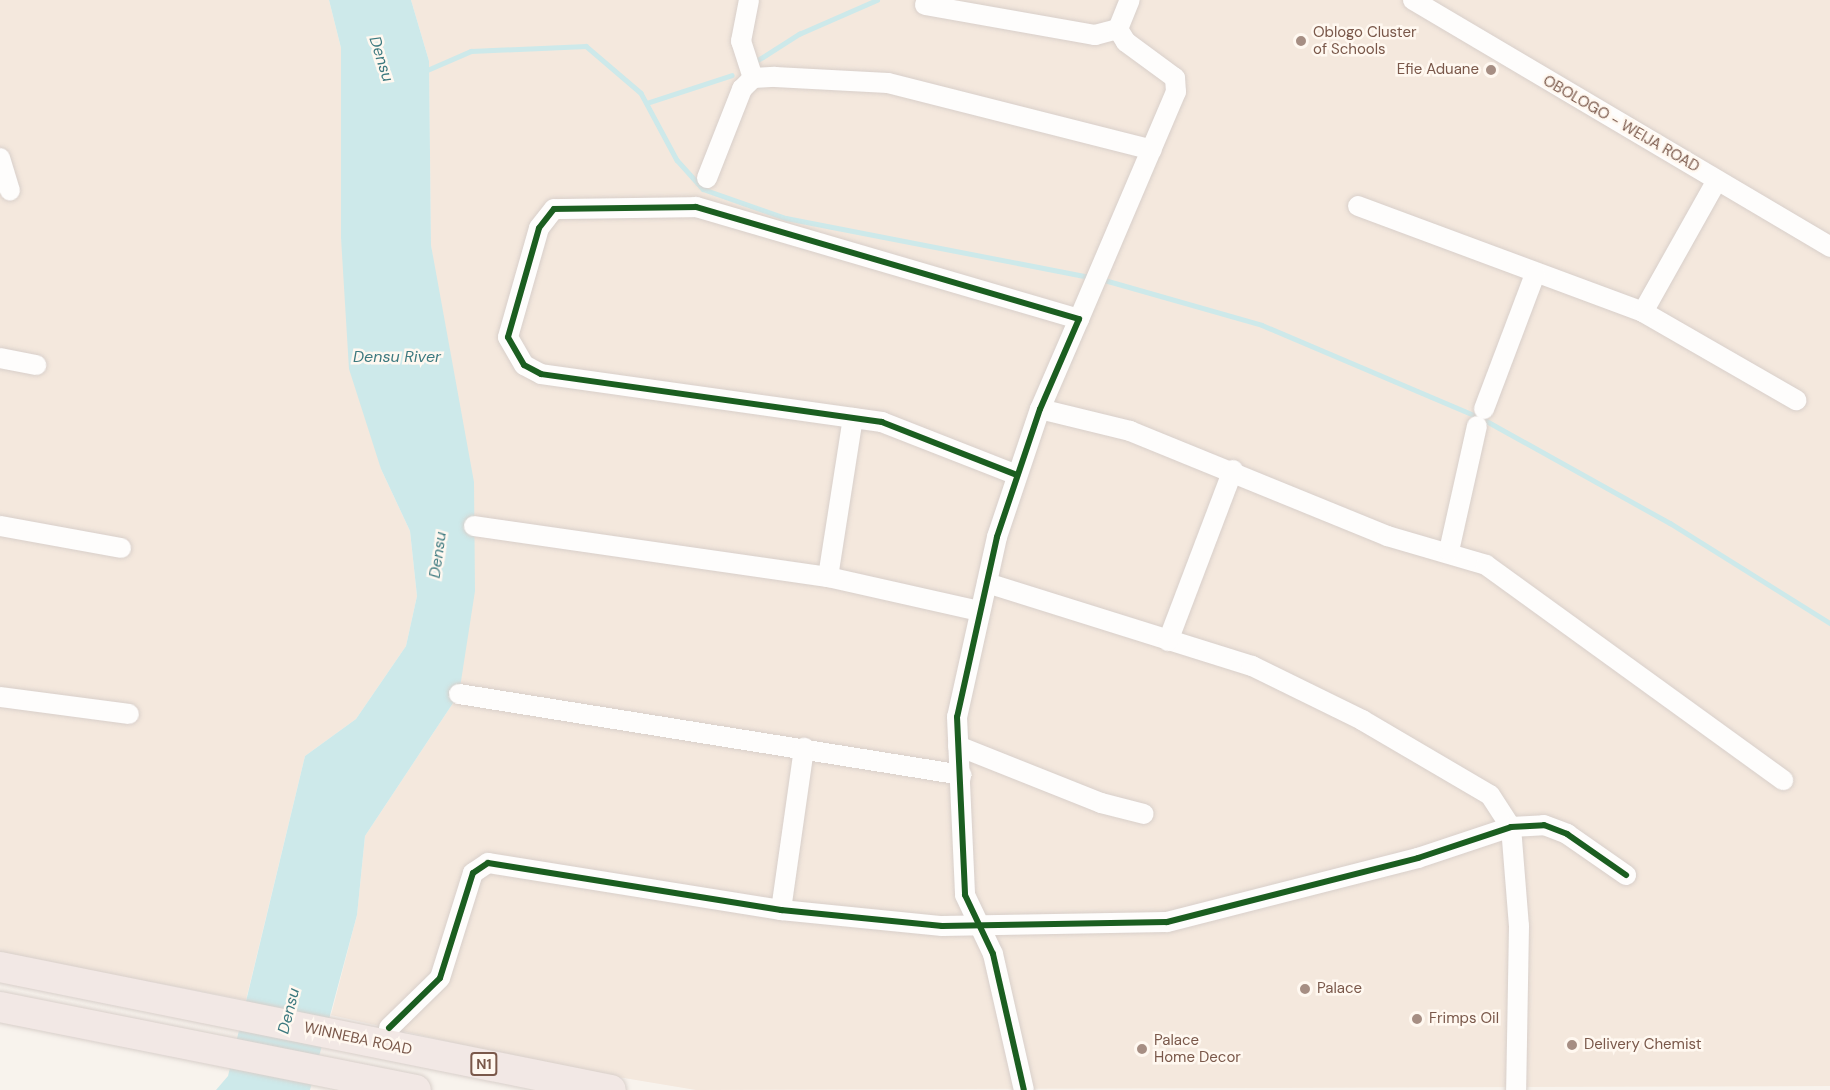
<!DOCTYPE html>
<style>
body{margin:0}
#map{position:relative;width:1830px;height:1090px;overflow:hidden;background:#f8f3ed;font-family:"DM Sans",sans-serif}
div>[style]{position:absolute}
.residential>*{inset:0;background:#f4e8dd}
.water>*{inset:0;background:#cde9ea}
.stream>*{height:4.5px;margin:-2.25px;padding:0 2.25px;transform-origin:2.25px;border-radius:2.25px;background:#cde9ea}
.roads{filter:drop-shadow(0 0 2px #d8cfca) drop-shadow(0 0 2px #d8cfca)}
.minor>*{height:20px;margin:-10px;padding:0 10px;transform-origin:10px;border-radius:10px;background:#fefdfc}
.highway>*{height:30px;margin:-15px;padding:0 15px;transform-origin:15px;border-radius:15px;background:#f2e8e5}
.cycleway>*{height:6px;margin:-3px;padding:0 3px;transform-origin:3px;border-radius:3px;background:#1b5e20}
.dots>*{width:16px;height:16px;translate:-50% -50%;box-sizing:border-box;border:3px solid #fff8f0;border-radius:50%}
span{translate:-50% -50%;white-space:nowrap;text-align:center;line-height:1.15;-webkit-text-stroke:5px #fff8f0;paint-order:stroke}
.shield-label span{padding:2px 4px;background:#fff8f0;border:2px solid;border-radius:4px;-webkit-text-stroke-width:0}
.shield-label{font-size:14px;color:#7a584a;font-weight:700}
.poi-label{font-size:15px;color:#7a584a}
.left{translate:0 -50%;text-align:left}
.right{translate:-100% -50%;text-align:right}
.street-label{font-size:15px;color:#7a584a}
.water-label{font-size:16px;color:#3c797f;font-style:italic}
</style>
<div id="map">
<div class="residential">
<i style="clip-path:polygon(0 0,329px 0,341px 48px,341px 238px,381px 469px,410px 531px,417px 596px,406px 646px,356px 719px,305px 756px,246px 1000px,0 953px)"></i>
<i style="clip-path:polygon(411px 0,1830px 0,1830px 1086px,696px 1090px,576px 1070px,331px 1015px,357px 915px,365px 836px,459px 694px,447px 356px,431px 245px,429px 61px)"></i>
</div>
<div class="water">
<i style="clip-path:polygon(329px 0,411px 0,429px 61px,431px 245px,474px 482px,475px 591px,459px 694px,365px 836px,357px 915px,310px 1090px,216px 1090px,228px 1076px,305px 756px,356px 719px,406px 646px,417px 596px,410px 531px,381px 469px,349px 369px,341px 238px,341px 48px)"></i>
</div>
<div class="stream">
<i style="left:758px;top:60px;width:49px;rotate:-32.4deg"></i>
<i style="left:799px;top:34px;width:85px;rotate:-23.6deg"></i>
<i style="left:425px;top:71px;width:50px;rotate:-23.5deg"></i>
<i style="left:471px;top:51px;width:115px;rotate:-2.5deg"></i>
<i style="left:586px;top:46px;width:72px;rotate:40.5deg"></i>
<i style="left:641px;top:93px;width:76px;rotate:61.8deg"></i>
<i style="left:677px;top:160px;width:39px;rotate:48deg"></i>
<i style="left:703px;top:189px;width:88px;rotate:19.3deg"></i>
<i style="left:786px;top:218px;width:310px;rotate:11deg"></i>
<i style="left:647px;top:103px;width:89px;rotate:-18.2deg"></i>
<i style="left:1101px;top:279px;width:167px;rotate:15.9deg"></i>
<i style="left:1262px;top:325px;width:240px;rotate:23deg"></i>
<i style="left:1483px;top:419px;width:214px;rotate:29.1deg"></i>
<i style="left:1670px;top:523px;width:189px;rotate:32deg"></i>
</div>
<div class="roads">
<div class="minor">
<i style="left:749px;top:0;width:42px;rotate:101deg"></i>
<i style="left:741px;top:41px;width:39px;rotate:72deg"></i>
<i style="left:1413px;top:0;width:485px;rotate:30.6deg"></i>
<i style="left:925px;top:5px;width:173px;rotate:10deg"></i>
<i style="left:1095px;top:35px;width:24px;rotate:-15deg"></i>
<i style="left:0;top:158px;width:34px;rotate:73deg"></i>
<i style="left:707px;top:178px;width:96px;rotate:-68.5deg"></i>
<i style="left:742px;top:89px;width:16px;rotate:-45deg"></i>
<i style="left:753px;top:78px;width:22px;rotate:-3deg"></i>
<i style="left:775px;top:77px;width:113px;rotate:3deg"></i>
<i style="left:888px;top:83px;width:272px;rotate:14.2deg"></i>
<i style="left:1358px;top:206px;width:304px;rotate:20.4deg"></i>
<i style="left:1643px;top:312px;width:177px;rotate:29.9deg"></i>
<i style="left:1643px;top:312px;width:151px;rotate:-60.7deg"></i>
<i style="left:1079px;top:319px;width:247px;rotate:-66.9deg"></i>
<i style="left:1176px;top:92px;width:14px;rotate:-94deg"></i>
<i style="left:1175px;top:78px;width:61px;rotate:-143.7deg"></i>
<i style="left:1126px;top:42px;width:15px;rotate:-122deg"></i>
<i style="left:1118px;top:29px;width:31px;rotate:-68deg"></i>
<i style="left:0;top:358px;width:37px;rotate:11deg"></i>
<i style="left:1040px;top:409px;width:93px;rotate:13.7deg"></i>
<i style="left:1130px;top:431px;width:278px;rotate:22.2deg"></i>
<i style="left:1387px;top:536px;width:103px;rotate:16.3deg"></i>
<i style="left:1486px;top:565px;width:367px;rotate:35.9deg"></i>
<i style="left:1484px;top:409px;width:144px;rotate:-69.3deg"></i>
<i style="left:1017px;top:475px;width:145px;rotate:-158.6deg"></i>
<i style="left:882px;top:422px;width:344px;rotate:-172deg"></i>
<i style="left:541px;top:374px;width:19px;rotate:-152deg"></i>
<i style="left:524px;top:365px;width:32px;rotate:-120deg"></i>
<i style="left:508px;top:337px;width:113px;rotate:-74.1deg"></i>
<i style="left:539px;top:228px;width:24px;rotate:-52deg"></i>
<i style="left:554px;top:209px;width:142px;rotate:-0.8deg"></i>
<i style="left:696px;top:207px;width:399px;rotate:16.3deg"></i>
<i style="left:1079px;top:319px;width:98px;rotate:113.4deg"></i>
<i style="left:1040px;top:409px;width:135px;rotate:108.6deg"></i>
<i style="left:997px;top:537px;width:184px;rotate:102.5deg"></i>
<i style="left:957px;top:717px;width:178px;rotate:87.4deg"></i>
<i style="left:965px;top:895px;width:65px;rotate:64.6deg"></i>
<i style="left:993px;top:954px;width:139px;rotate:77.2deg"></i>
<i style="left:0;top:526px;width:123px;rotate:10.3deg"></i>
<i style="left:474px;top:526px;width:358px;rotate:8.2deg"></i>
<i style="left:828px;top:577px;width:155px;rotate:12.7deg"></i>
<i style="left:1449px;top:551px;width:128px;rotate:-77.4deg"></i>
<i style="left:828px;top:577px;width:161px;rotate:-81.1deg"></i>
<i style="left:987px;top:583px;width:278px;rotate:17.4deg"></i>
<i style="left:1252px;top:666px;width:123px;rotate:26.1deg"></i>
<i style="left:1362px;top:720px;width:148px;rotate:30.4deg"></i>
<i style="left:1490px;top:795px;width:38px;rotate:57deg"></i>
<i style="left:1511px;top:827px;width:99px;rotate:85.4deg"></i>
<i style="left:1519px;top:926px;width:164px;rotate:91deg"></i>
<i style="left:1168px;top:641px;width:183px;rotate:-69.2deg"></i>
<i style="left:459px;top:694px;width:509px;rotate:9.15deg"></i>
<i style="left:0;top:697px;width:130px;rotate:7.5deg"></i>
<i style="left:958px;top:746px;width:154px;rotate:21.7deg"></i>
<i style="left:1101px;top:803px;width:44px;rotate:14.3deg"></i>
<i style="left:781px;top:910px;width:164px;rotate:-81.9deg"></i>
<i style="left:389px;top:1028px;width:71px;rotate:-44.4deg"></i>
<i style="left:440px;top:978px;width:110px;rotate:-72.6deg"></i>
<i style="left:473px;top:873px;width:18px;rotate:-34deg"></i>
<i style="left:488px;top:863px;width:297px;rotate:9.1deg"></i>
<i style="left:781px;top:910px;width:162px;rotate:5.7deg"></i>
<i style="left:942px;top:926px;width:225px;rotate:-1deg"></i>
<i style="left:1167px;top:922px;width:259px;rotate:-14.3deg"></i>
<i style="left:1418px;top:858px;width:98px;rotate:-18.4deg"></i>
<i style="left:1511px;top:827px;width:33px;rotate:-3deg"></i>
<i style="left:1544px;top:825px;width:25px;rotate:21deg"></i>
<i style="left:1567px;top:834px;width:72px;rotate:34.8deg"></i>
</div>
<div class="highway">
<i style="left:0;top:967px;width:623px;rotate:11.38deg"></i>
<i style="left:0;top:1007px;width:424px;rotate:11.3deg"></i>
</div>
</div>
<div class="cycleway">
<i style="left:1017px;top:475px;width:145px;rotate:-158.6deg"></i>
<i style="left:882px;top:422px;width:344px;rotate:-172deg"></i>
<i style="left:541px;top:374px;width:19px;rotate:-152deg"></i>
<i style="left:524px;top:365px;width:32px;rotate:-120deg"></i>
<i style="left:508px;top:337px;width:113px;rotate:-74.1deg"></i>
<i style="left:539px;top:228px;width:24px;rotate:-52deg"></i>
<i style="left:554px;top:209px;width:142px;rotate:-0.8deg"></i>
<i style="left:696px;top:207px;width:399px;rotate:16.3deg"></i>
<i style="left:1079px;top:319px;width:98px;rotate:113.4deg"></i>
<i style="left:1040px;top:409px;width:135px;rotate:108.6deg"></i>
<i style="left:997px;top:537px;width:184px;rotate:102.5deg"></i>
<i style="left:957px;top:717px;width:178px;rotate:87.4deg"></i>
<i style="left:965px;top:895px;width:65px;rotate:64.6deg"></i>
<i style="left:993px;top:954px;width:139px;rotate:77.2deg"></i>
<i style="left:389px;top:1028px;width:71px;rotate:-44.4deg"></i>
<i style="left:440px;top:978px;width:110px;rotate:-72.6deg"></i>
<i style="left:473px;top:873px;width:18px;rotate:-34deg"></i>
<i style="left:488px;top:863px;width:297px;rotate:9.1deg"></i>
<i style="left:781px;top:910px;width:162px;rotate:5.7deg"></i>
<i style="left:942px;top:926px;width:225px;rotate:-1deg"></i>
<i style="left:1167px;top:922px;width:259px;rotate:-14.3deg"></i>
<i style="left:1418px;top:858px;width:98px;rotate:-18.4deg"></i>
<i style="left:1511px;top:827px;width:33px;rotate:-3deg"></i>
<i style="left:1544px;top:825px;width:25px;rotate:21deg"></i>
<i style="left:1567px;top:834px;width:72px;rotate:34.8deg"></i>
</div>
<div class="dots">
<i style="left:1301px;top:41px;background:#a68e83"></i>
<i style="left:1491px;top:70px;background:#a68e83"></i>
<i style="left:1305px;top:989px;background:#a68e83"></i>
<i style="left:1417px;top:1019px;background:#a68e83"></i>
<i style="left:1572px;top:1045px;background:#a68e83"></i>
<i style="left:1142px;top:1049px;background:#a68e83"></i>
</div>
<div class="shield-label">
<span style="left:484px;top:1064px">N1</span>
</div>
<div class="poi-label">
<span class="left" style="left:1313px;top:41px">Oblogo Cluster<br>of Schools</span>
<span class="right" style="left:1479px;top:70px">Efie Aduane</span>
<span class="left" style="left:1317px;top:989px">Palace</span>
<span class="left" style="left:1429px;top:1019px">Frimps Oil</span>
<span class="left" style="left:1154px;top:1049px">Palace<br>Home Decor</span>
<span class="left" style="left:1584px;top:1045px">Delivery Chemist</span>
</div>
<div class="street-label">
<span style="left:1621px;top:124px;rotate:30deg">OBOLOGO - WEIJA ROAD</span>
<span style="left:358px;top:1039px;rotate:12deg">WINNEBA ROAD</span>
</div>
<div class="water-label">
<span style="left:381px;top:59px;rotate:72deg">Densu</span>
<span style="left:397px;top:357px">Densu River</span>
<span style="left:438px;top:555px;rotate:-82deg">Densu</span>
<span style="left:289px;top:1011px;rotate:-76deg">Densu</span>
</div>
</div>
